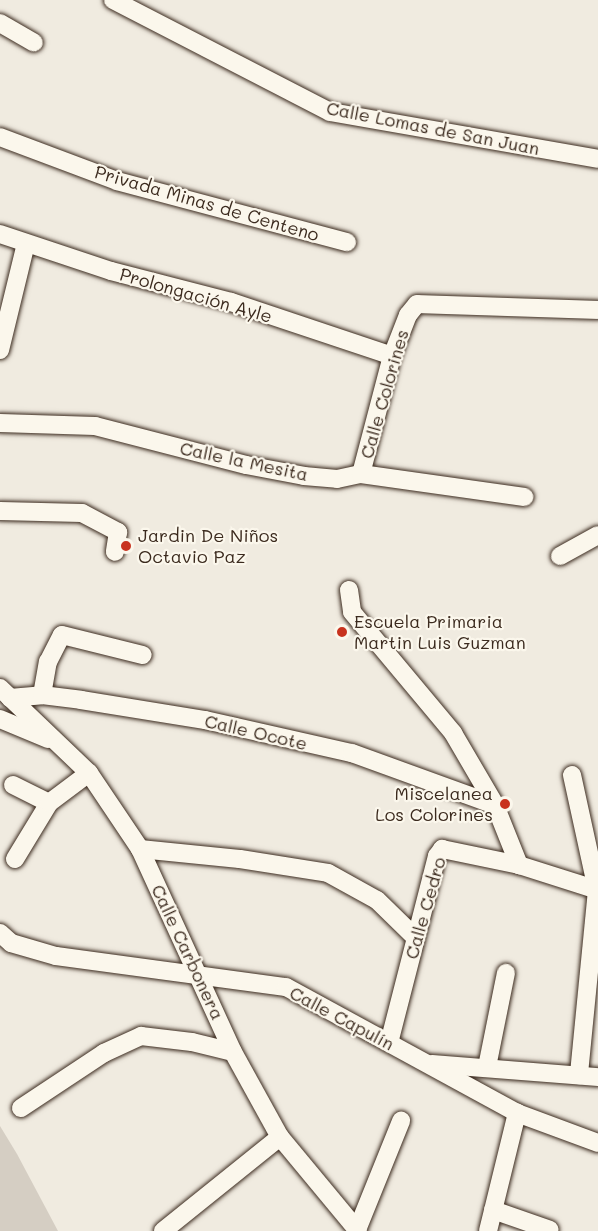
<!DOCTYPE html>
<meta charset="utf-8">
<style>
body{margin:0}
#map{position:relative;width:598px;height:1231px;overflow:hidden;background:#f0ebe0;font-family:Mali,sans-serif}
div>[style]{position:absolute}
.green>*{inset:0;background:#d5cec3}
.roads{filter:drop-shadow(0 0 2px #3b2a1e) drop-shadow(0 0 2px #3b2a1e)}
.street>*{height:18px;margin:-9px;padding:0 9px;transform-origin:9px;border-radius:9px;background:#fbf7ec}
.dots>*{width:16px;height:16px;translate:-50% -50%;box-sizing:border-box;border:3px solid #fbf7ec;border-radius:50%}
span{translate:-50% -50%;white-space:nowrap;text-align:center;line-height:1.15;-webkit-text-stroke:4.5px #fbf7ec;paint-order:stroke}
.street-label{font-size:18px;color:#3b2a1e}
.poi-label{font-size:18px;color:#3b2a1e}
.left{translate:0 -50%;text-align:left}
.right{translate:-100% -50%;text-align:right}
</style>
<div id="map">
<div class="green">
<i style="clip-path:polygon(0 1126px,17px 1154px,58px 1231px,0 1231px)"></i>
</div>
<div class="roads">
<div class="street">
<i style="left:113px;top:0;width:244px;rotate:27.3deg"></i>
<i style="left:330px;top:112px;width:272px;rotate:9.9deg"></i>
<i style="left:0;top:23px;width:39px;rotate:30deg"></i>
<i style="left:0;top:137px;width:125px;rotate:20.6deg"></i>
<i style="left:117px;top:181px;width:238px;rotate:14.9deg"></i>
<i style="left:0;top:234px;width:117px;rotate:18.4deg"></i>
<i style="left:111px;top:271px;width:124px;rotate:14.5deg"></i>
<i style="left:231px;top:302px;width:170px;rotate:18.5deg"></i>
<i style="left:0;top:350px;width:110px;rotate:-76.3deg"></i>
<i style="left:0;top:423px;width:95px;rotate:1.8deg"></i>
<i style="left:95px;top:426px;width:156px;rotate:14.5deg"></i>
<i style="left:246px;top:465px;width:59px;rotate:10.7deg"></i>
<i style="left:304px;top:476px;width:33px;rotate:5deg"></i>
<i style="left:337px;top:479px;width:25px;rotate:-12deg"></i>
<i style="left:361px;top:474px;width:165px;rotate:8deg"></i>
<i style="left:361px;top:474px;width:122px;rotate:-75.3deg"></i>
<i style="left:392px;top:356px;width:44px;rotate:-68.7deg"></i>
<i style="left:408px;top:315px;width:14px;rotate:-51deg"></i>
<i style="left:417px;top:304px;width:181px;rotate:1.9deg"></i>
<i style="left:0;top:511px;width:82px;rotate:1.4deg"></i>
<i style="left:82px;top:513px;width:41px;rotate:27.8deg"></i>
<i style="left:118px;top:532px;width:20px;rotate:99deg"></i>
<i style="left:560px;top:556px;width:43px;rotate:-28.9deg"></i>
<i style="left:349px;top:590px;width:22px;rotate:82deg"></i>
<i style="left:352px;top:612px;width:158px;rotate:50.1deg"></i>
<i style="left:453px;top:733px;width:83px;rotate:59.7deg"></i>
<i style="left:495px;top:805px;width:65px;rotate:68.2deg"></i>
<i style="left:0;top:688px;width:123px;rotate:43.7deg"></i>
<i style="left:89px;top:773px;width:92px;rotate:56.1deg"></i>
<i style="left:140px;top:849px;width:223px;rotate:65.4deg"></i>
<i style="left:233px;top:1052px;width:97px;rotate:61.1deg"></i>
<i style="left:280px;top:1137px;width:122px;rotate:50.3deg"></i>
<i style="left:42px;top:695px;width:34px;rotate:-80deg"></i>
<i style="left:48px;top:662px;width:30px;rotate:-63deg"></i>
<i style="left:62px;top:635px;width:83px;rotate:13.9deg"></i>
<i style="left:10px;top:698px;width:32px;rotate:-5deg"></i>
<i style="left:42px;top:695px;width:39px;rotate:7deg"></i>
<i style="left:81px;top:700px;width:126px;rotate:9.2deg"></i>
<i style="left:205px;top:720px;width:151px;rotate:12.7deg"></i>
<i style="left:352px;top:753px;width:152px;rotate:20deg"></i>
<i style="left:0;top:719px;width:52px;rotate:22.6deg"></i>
<i style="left:572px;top:775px;width:118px;rotate:77.7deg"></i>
<i style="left:597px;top:890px;width:186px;rotate:95.6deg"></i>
<i style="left:13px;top:785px;width:40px;rotate:26.6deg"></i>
<i style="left:140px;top:849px;width:100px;rotate:5.7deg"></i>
<i style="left:240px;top:859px;width:89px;rotate:9deg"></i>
<i style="left:328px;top:873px;width:56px;rotate:28.9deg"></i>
<i style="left:377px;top:900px;width:54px;rotate:44.3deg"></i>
<i style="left:15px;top:859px;width:66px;rotate:-58.7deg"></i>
<i style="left:49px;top:803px;width:50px;rotate:-36.9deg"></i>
<i style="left:0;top:933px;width:15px;rotate:42deg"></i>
<i style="left:11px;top:943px;width:47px;rotate:16.1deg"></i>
<i style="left:56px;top:956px;width:232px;rotate:7.7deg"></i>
<i style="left:286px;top:987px;width:263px;rotate:28.6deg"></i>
<i style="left:517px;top:1113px;width:86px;rotate:20.3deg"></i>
<i style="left:389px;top:1043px;width:193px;rotate:-75.6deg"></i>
<i style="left:437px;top:856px;width:9px;rotate:-54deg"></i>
<i style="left:442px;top:849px;width:79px;rotate:11.7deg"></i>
<i style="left:519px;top:865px;width:83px;rotate:17.6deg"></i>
<i style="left:432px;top:1064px;width:167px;rotate:4.5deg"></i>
<i style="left:487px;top:1067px;width:96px;rotate:-78.6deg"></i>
<i style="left:21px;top:1108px;width:100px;rotate:-33.5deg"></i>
<i style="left:104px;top:1053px;width:41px;rotate:-24.7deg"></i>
<i style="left:141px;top:1036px;width:51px;rotate:6.7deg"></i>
<i style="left:192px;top:1042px;width:42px;rotate:13.7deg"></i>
<i style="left:493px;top:1210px;width:60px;rotate:19.3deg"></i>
<i style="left:357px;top:1230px;width:118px;rotate:-68deg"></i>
<i style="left:163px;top:1231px;width:150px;rotate:-38.8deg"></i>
<i style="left:488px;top:1231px;width:122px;rotate:-76.2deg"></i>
</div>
</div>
<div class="dots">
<i style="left:126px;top:546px;background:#c8321e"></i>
<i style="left:342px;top:632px;background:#c8321e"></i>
<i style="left:505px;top:804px;background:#c8321e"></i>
</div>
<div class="street-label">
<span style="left:433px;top:128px;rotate:11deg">Calle Lomas de San Juan</span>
<span style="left:207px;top:203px;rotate:16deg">Privada Minas de Centeno</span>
<span style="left:196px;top:295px;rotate:16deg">Prolongación Ayle</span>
<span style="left:384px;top:394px;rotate:-74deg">Calle Colorines</span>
<span style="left:244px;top:461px;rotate:12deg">Calle la Mesita</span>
<span style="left:256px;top:732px;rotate:13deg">Calle Ocote</span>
<span style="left:425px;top:908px;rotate:-74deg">Calle Cedro</span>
<span style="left:188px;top:952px;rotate:65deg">Calle Carbonera</span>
<span style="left:342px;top:1018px;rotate:28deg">Calle Capulín</span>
</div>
<div class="poi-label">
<span class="left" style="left:138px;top:546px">Jardin De Niños<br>Octavio Paz</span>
<span class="left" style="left:354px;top:632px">Escuela Primaria<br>Martin Luis Guzman</span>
<span class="right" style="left:493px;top:804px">Miscelanea<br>Los Colorines</span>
</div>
</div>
